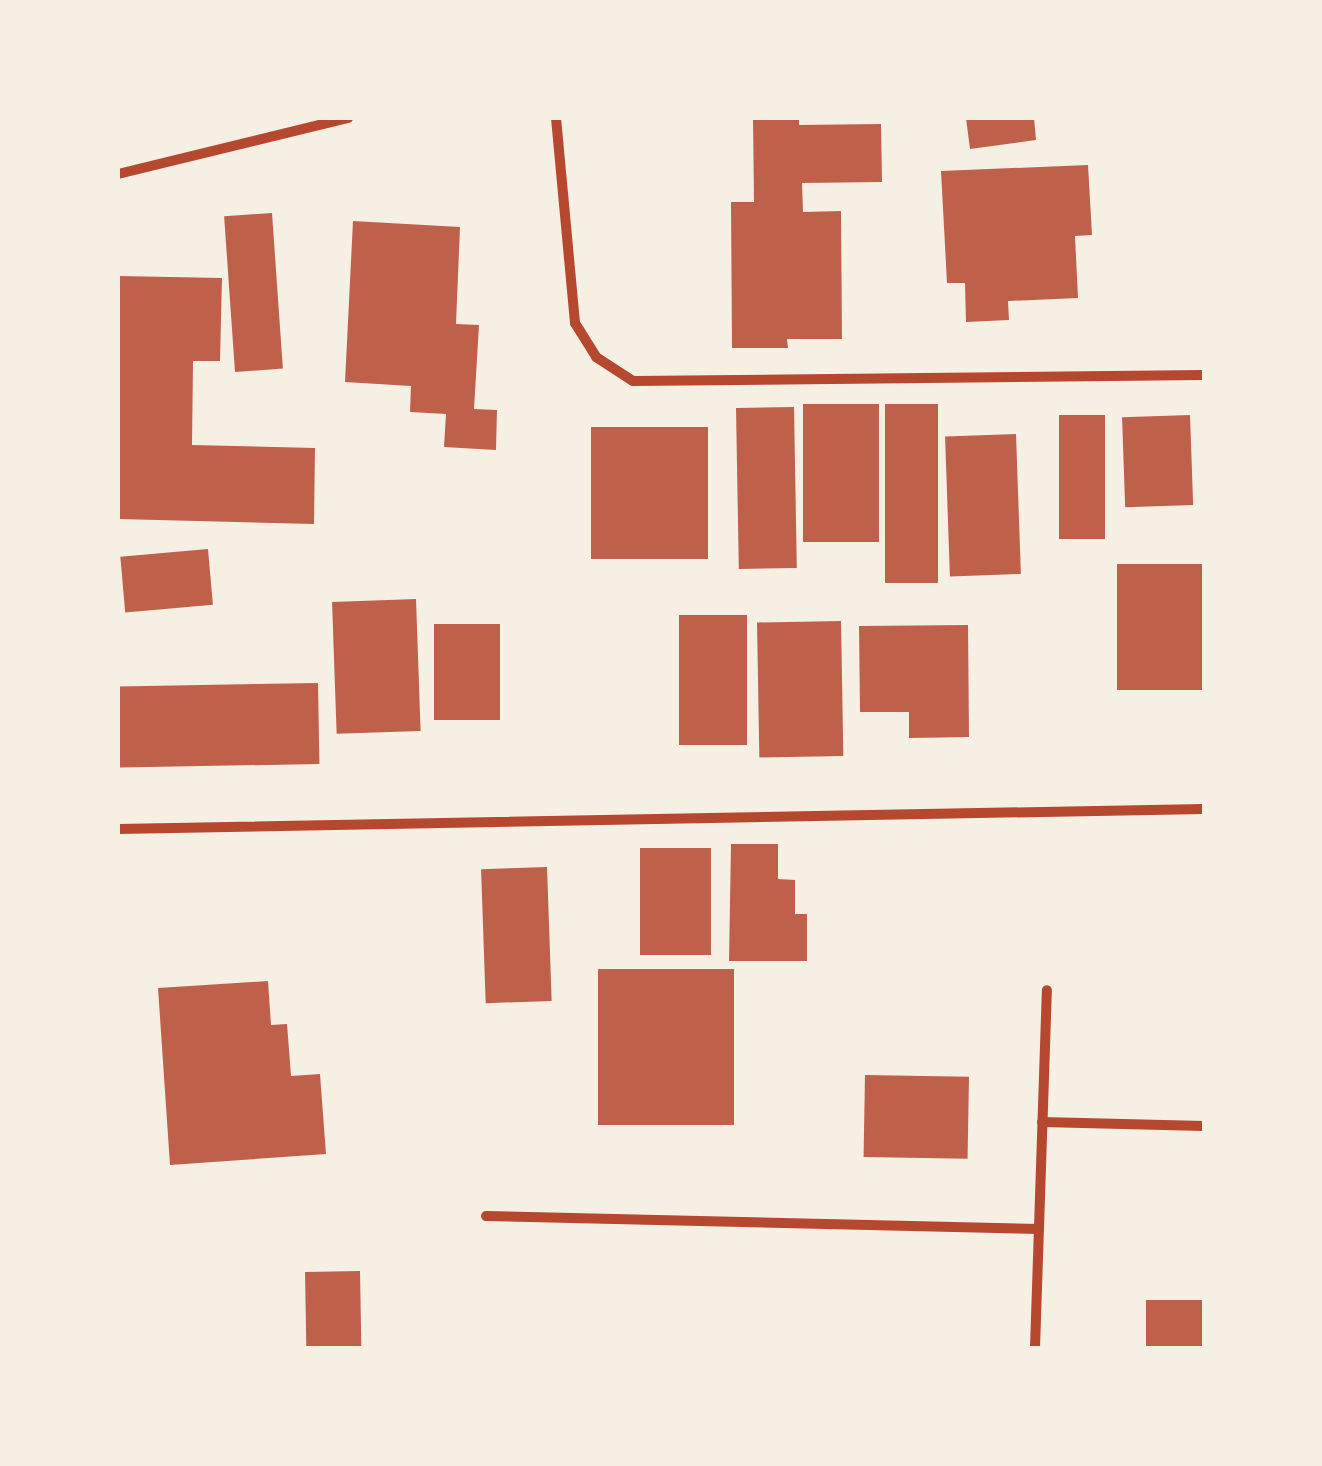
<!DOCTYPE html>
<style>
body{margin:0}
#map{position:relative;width:1322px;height:1466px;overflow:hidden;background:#f6efe4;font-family:Commissioner,sans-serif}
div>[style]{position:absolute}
.building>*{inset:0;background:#bf614a;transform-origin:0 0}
.minor>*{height:10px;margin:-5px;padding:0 5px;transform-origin:5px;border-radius:5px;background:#b5482f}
span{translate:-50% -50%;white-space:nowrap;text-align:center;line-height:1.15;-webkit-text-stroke:8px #f6efe4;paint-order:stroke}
.frame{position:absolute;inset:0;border:120px solid #f6efe4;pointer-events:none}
</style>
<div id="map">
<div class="building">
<i style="clip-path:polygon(753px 118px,799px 118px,799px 125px,881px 124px,882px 182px,802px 183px,803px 212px,841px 211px,842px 339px,787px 339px,788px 348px,732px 348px,731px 202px,754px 202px)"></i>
<i style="clip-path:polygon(966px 118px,1034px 118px,1036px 140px,970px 149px)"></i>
<i style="clip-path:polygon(1088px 165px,1092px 235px,1075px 236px,1078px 298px,1008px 301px,1009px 320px,966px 322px,965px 283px,947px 283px,941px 171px)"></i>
<i style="left:272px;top:213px;width:156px;height:48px;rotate:86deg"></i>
<i style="clip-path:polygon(353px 221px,460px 227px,456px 324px,479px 325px,474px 409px,497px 410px,496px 450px,444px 447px,446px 414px,410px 412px,411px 386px,345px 382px)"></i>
<i style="clip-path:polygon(118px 276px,222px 278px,220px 361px,193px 361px,192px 445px,315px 448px,314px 524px,118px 519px)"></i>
<i style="left:803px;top:404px;width:76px;height:138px"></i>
<i style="left:885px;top:404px;width:53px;height:179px"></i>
<i style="left:794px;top:407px;width:161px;height:58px;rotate:89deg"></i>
<i style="left:1105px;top:415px;width:124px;height:46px;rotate:90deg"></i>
<i style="left:1190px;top:415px;width:90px;height:68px;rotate:88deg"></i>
<i style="left:591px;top:427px;width:117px;height:132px"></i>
<i style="left:1016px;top:434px;width:140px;height:71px;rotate:88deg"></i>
<i style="left:208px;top:549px;width:56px;height:88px;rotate:85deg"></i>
<i style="left:1204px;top:564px;width:126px;height:87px;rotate:90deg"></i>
<i style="left:416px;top:599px;width:132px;height:84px;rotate:88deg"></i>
<i style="left:747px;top:615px;width:130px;height:68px;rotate:90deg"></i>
<i style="left:841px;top:621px;width:135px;height:84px;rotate:89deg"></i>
<i style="left:434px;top:624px;width:66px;height:96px"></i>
<i style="clip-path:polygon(968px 625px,969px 737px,909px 738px,909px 712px,860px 712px,859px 626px)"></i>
<i style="left:318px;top:683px;width:81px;height:200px;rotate:89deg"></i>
<i style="clip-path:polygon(731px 844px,778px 844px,778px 879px,795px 880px,795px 914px,807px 914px,807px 961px,729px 961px)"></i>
<i style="left:640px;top:848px;width:71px;height:107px"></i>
<i style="left:547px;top:867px;width:134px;height:66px;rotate:88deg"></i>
<i style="left:598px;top:969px;width:136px;height:156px"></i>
<i style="clip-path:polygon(268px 981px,271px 1025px,287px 1024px,291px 1076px,320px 1074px,326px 1154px,170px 1165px,158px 988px)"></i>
<i style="left:865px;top:1075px;width:104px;height:82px;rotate:1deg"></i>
<i style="left:360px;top:1271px;width:77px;height:55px;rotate:89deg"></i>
<i style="left:1146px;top:1300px;width:58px;height:48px"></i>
</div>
<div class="minor">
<i style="left:556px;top:118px;width:206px;rotate:84.7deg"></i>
<i style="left:575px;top:323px;width:40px;rotate:58deg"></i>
<i style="left:596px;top:357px;width:44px;rotate:33deg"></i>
<i style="left:633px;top:381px;width:571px;rotate:-0.6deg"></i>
<i style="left:118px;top:174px;width:237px;rotate:-13.7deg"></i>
<i style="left:118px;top:829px;width:1086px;rotate:-1.06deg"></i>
<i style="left:1042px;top:1122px;width:162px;rotate:1.4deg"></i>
<i style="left:486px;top:1216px;width:553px;rotate:1.35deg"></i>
<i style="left:1035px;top:1348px;width:358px;rotate:-88.1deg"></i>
</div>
<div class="frame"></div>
</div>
